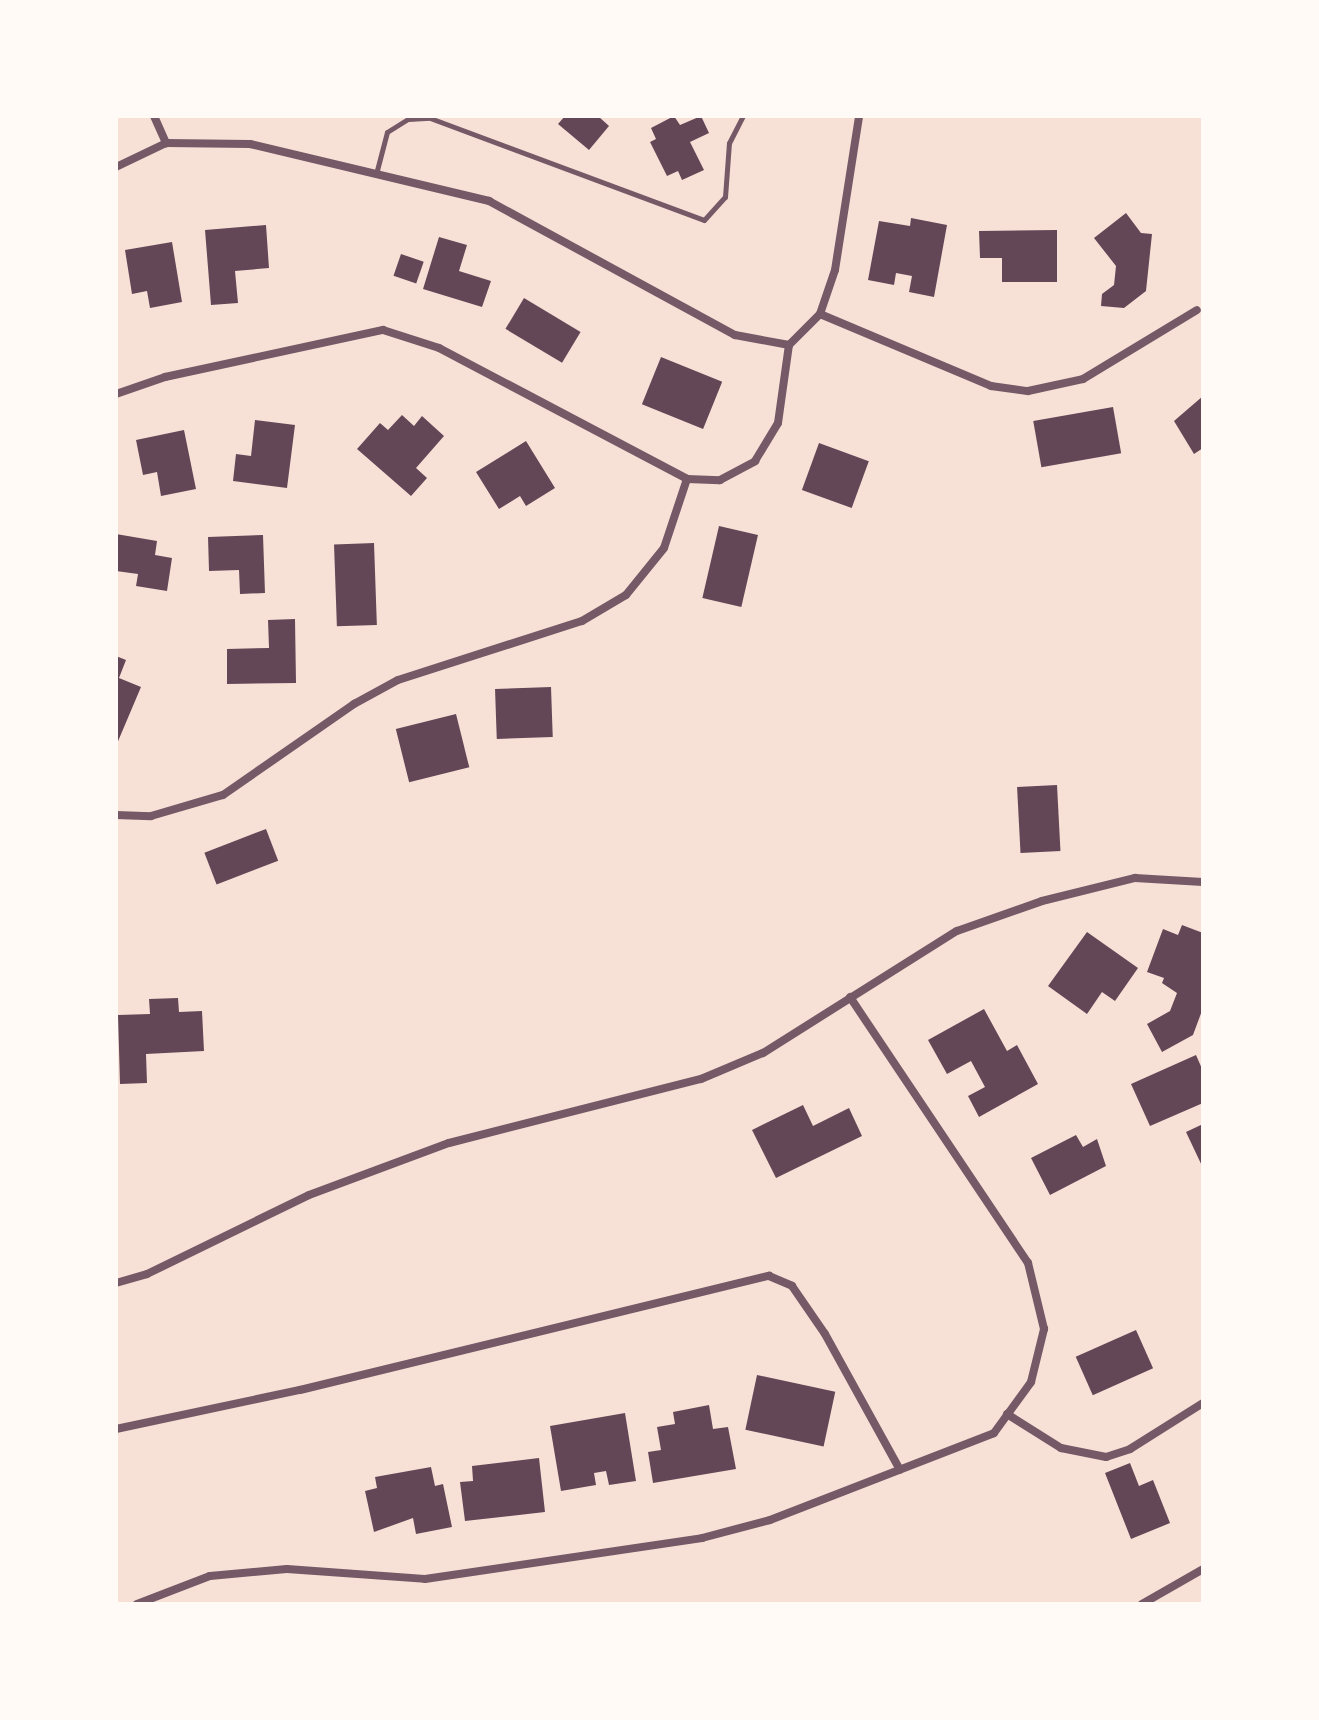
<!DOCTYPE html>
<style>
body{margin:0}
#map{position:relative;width:1319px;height:1720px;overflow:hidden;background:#f7e1d7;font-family:Barlow,sans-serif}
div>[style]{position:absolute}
.building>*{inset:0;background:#644757;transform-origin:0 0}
.service>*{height:5px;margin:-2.5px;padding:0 2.5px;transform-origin:2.5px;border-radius:2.5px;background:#755966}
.minor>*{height:8px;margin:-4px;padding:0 4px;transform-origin:4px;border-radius:4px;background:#755966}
span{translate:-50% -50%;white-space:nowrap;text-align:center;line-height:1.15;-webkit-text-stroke:8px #fffaf5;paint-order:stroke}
.frame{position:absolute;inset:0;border:118px solid #fffaf5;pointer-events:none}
</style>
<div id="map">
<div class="building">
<i style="clip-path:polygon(565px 116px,598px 116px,609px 126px,589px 150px,558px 124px)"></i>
<i style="clip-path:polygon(674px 116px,680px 125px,701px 116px,709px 133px,690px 142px,704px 170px,682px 180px,678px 171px,667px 176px,650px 142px,656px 139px,651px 128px)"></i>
<i style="clip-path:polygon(1126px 213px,1141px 233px,1152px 234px,1146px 291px,1124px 308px,1101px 306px,1102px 294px,1114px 285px,1116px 266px,1094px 238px)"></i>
<i style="clip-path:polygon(911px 218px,947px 225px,934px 297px,909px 292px,912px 276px,896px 273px,894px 285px,868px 280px,879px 221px,910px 226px)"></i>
<i style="clip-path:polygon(266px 225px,269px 268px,235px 271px,238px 303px,211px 305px,205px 230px)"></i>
<i style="clip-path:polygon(1057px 230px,1057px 282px,1002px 282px,1002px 258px,980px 258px,979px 231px)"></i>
<i style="clip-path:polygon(439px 237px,467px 245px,459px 271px,491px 281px,482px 307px,423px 289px)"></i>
<i style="clip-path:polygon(172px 242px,182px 302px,150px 308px,147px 291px,132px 294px,125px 250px)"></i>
<i style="left:401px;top:254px;width:24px;height:23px;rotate:19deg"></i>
<i style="left:524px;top:298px;width:66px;height:36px;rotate:31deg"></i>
<i style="left:661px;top:357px;width:66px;height:51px;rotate:22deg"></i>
<i style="clip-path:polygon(1203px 396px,1203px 448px,1194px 454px,1174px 421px)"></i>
<i style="left:1113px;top:407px;width:47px;height:81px;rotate:80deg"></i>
<i style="clip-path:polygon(402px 415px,414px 426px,422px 416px,444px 436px,416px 468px,427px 478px,411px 496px,357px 449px,380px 423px,388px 430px)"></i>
<i style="clip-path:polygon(255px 420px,295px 425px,287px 488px,233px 481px,236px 454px,251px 456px)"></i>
<i style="clip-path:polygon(184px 430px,196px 489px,161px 496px,157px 472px,143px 475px,136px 440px)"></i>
<i style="clip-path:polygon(526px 441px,555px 488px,526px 506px,520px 496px,499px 509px,476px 472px)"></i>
<i style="left:819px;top:443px;width:53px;height:50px;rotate:20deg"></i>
<i style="left:719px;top:526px;width:40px;height:74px;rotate:13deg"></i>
<i style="clip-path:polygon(116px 534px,157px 541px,155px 555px,172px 558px,167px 591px,136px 586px,138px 574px,116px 571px)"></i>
<i style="clip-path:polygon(263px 535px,265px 593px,240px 594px,239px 570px,209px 571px,208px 537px)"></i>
<i style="left:374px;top:543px;width:82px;height:40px;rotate:88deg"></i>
<i style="clip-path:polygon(295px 619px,296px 683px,227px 684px,227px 649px,269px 648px,268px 620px)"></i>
<i style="clip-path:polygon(116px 656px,126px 660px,119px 678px,141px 687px,116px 746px)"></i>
<i style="left:551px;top:687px;width:50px;height:56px;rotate:88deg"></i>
<i style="left:456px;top:714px;width:55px;height:62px;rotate:76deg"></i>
<i style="left:1057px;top:785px;width:66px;height:40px;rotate:87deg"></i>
<i style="left:266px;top:829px;width:34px;height:66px;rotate:69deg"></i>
<i style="clip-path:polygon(1182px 925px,1203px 933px,1203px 1008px,1193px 1035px,1162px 1052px,1147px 1024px,1170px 1011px,1177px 993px,1162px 983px,1164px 978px,1147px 972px,1163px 929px,1178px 935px)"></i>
<i style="clip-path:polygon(1087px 932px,1138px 968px,1115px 1001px,1102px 992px,1087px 1014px,1048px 986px)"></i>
<i style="clip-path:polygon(178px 998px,179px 1012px,202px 1011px,204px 1051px,146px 1054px,147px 1083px,120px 1084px,118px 1015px,150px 1014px,149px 999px)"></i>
<i style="clip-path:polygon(984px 1009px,1007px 1051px,1017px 1045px,1038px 1084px,979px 1117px,968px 1096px,985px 1087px,971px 1061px,947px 1074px,928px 1040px)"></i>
<i style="clip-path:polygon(1196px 1055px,1203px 1071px,1203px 1103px,1150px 1126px,1131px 1084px)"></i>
<i style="clip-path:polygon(803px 1105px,813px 1126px,849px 1108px,862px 1136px,776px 1178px,752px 1130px)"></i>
<i style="clip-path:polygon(1203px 1124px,1203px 1168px,1186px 1132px)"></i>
<i style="clip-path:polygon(1076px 1135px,1083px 1147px,1097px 1139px,1106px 1166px,1050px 1195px,1031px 1158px)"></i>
<i style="left:1136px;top:1330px;width:42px;height:66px;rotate:66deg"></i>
<i style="left:757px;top:1375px;width:80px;height:56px;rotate:12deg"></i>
<i style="clip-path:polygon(709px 1405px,713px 1429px,728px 1427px,736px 1469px,653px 1483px,648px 1452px,661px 1450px,657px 1427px,675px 1424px,673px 1412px)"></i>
<i style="clip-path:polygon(625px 1413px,636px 1481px,609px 1485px,606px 1471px,594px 1473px,596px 1485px,561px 1491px,550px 1426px)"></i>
<i style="clip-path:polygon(539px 1458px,545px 1512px,465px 1521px,460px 1482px,473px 1481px,472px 1466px)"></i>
<i style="clip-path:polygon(1130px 1463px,1139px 1486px,1153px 1480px,1170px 1523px,1131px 1539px,1105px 1473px)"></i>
<i style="clip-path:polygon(431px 1467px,435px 1486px,443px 1484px,452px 1527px,416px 1534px,413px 1518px,374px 1532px,365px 1491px,377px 1488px,375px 1477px)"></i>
</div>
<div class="service">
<i style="left:376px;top:174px;width:43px;rotate:-75.3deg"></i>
<i style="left:387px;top:132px;width:25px;rotate:-32deg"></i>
<i style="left:408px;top:119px;width:22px;rotate:-3deg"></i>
<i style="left:430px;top:118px;width:292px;rotate:20.4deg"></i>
<i style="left:704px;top:220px;width:31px;rotate:-48deg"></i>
<i style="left:725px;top:197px;width:54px;rotate:-85.8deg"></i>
<i style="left:729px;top:143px;width:30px;rotate:-63deg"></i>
</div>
<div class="minor">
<i style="left:154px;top:116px;width:30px;rotate:66deg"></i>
<i style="left:116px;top:167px;width:55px;rotate:-25.6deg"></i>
<i style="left:166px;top:143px;width:84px;rotate:0.7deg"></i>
<i style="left:250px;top:144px;width:246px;rotate:13.4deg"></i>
<i style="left:489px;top:201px;width:280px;rotate:28.6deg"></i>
<i style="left:735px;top:335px;width:55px;rotate:10.5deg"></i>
<i style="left:789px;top:345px;width:44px;rotate:-45deg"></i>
<i style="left:820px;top:314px;width:46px;rotate:-71.2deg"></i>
<i style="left:835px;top:270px;width:156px;rotate:-81.1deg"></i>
<i style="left:820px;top:314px;width:186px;rotate:22.8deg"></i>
<i style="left:991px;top:386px;width:37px;rotate:8deg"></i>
<i style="left:1028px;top:391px;width:56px;rotate:-12.3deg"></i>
<i style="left:1083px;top:379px;width:133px;rotate:-31.2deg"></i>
<i style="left:116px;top:394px;width:52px;rotate:-19.1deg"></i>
<i style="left:165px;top:377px;width:223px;rotate:-12.2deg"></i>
<i style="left:383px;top:330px;width:59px;rotate:17.8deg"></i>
<i style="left:439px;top:348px;width:280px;rotate:27.8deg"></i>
<i style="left:116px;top:815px;width:35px;rotate:2deg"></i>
<i style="left:151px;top:816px;width:75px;rotate:-16.3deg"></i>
<i style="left:223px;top:795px;width:160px;rotate:-34.8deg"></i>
<i style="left:354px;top:704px;width:50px;rotate:-28.6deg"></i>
<i style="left:398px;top:680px;width:193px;rotate:-17.8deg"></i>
<i style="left:582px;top:621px;width:51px;rotate:-30.6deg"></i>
<i style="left:626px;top:595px;width:60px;rotate:-51deg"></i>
<i style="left:664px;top:548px;width:73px;rotate:-71.6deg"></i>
<i style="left:687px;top:479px;width:33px;rotate:2deg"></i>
<i style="left:720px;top:480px;width:40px;rotate:-28deg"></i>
<i style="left:755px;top:461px;width:44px;rotate:-58.8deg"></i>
<i style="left:778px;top:423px;width:79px;rotate:-82deg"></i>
<i style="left:116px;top:1283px;width:32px;rotate:-16deg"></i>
<i style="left:147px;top:1274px;width:180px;rotate:-26deg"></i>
<i style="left:309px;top:1195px;width:149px;rotate:-20.4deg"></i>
<i style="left:449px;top:1143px;width:260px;rotate:-14.3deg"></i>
<i style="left:701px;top:1079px;width:67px;rotate:-22.8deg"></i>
<i style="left:763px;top:1053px;width:229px;rotate:-32.2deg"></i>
<i style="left:957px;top:931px;width:90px;rotate:-19.4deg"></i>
<i style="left:1042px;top:901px;width:96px;rotate:-13.9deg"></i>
<i style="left:1135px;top:878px;width:68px;rotate:3.4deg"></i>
<i style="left:1007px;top:1414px;width:64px;rotate:32.2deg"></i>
<i style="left:1061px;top:1448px;width:46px;rotate:11.3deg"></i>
<i style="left:1106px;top:1457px;width:25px;rotate:-18deg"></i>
<i style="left:1130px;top:1449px;width:86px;rotate:-32.2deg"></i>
<i style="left:116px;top:1429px;width:188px;rotate:-12deg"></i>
<i style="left:300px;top:1390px;width:483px;rotate:-13.7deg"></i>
<i style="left:769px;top:1276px;width:25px;rotate:23deg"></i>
<i style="left:792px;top:1286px;width:58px;rotate:55.5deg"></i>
<i style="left:825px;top:1334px;width:155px;rotate:61.1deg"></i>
<i style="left:137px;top:1604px;width:78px;rotate:-21deg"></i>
<i style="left:210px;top:1576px;width:77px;rotate:-5.2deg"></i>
<i style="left:287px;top:1569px;width:138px;rotate:4.1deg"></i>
<i style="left:425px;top:1579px;width:280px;rotate:-8.4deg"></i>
<i style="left:702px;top:1538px;width:70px;rotate:-14.8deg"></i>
<i style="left:770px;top:1520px;width:240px;rotate:-21.2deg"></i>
<i style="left:994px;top:1433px;width:63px;rotate:-54deg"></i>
<i style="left:1031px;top:1382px;width:55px;rotate:-76.2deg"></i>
<i style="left:1044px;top:1329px;width:68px;rotate:-103.6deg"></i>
<i style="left:1028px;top:1263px;width:320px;rotate:-123.8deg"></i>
<i style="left:1142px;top:1604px;width:70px;rotate:-29.8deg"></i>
</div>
<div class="frame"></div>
</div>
